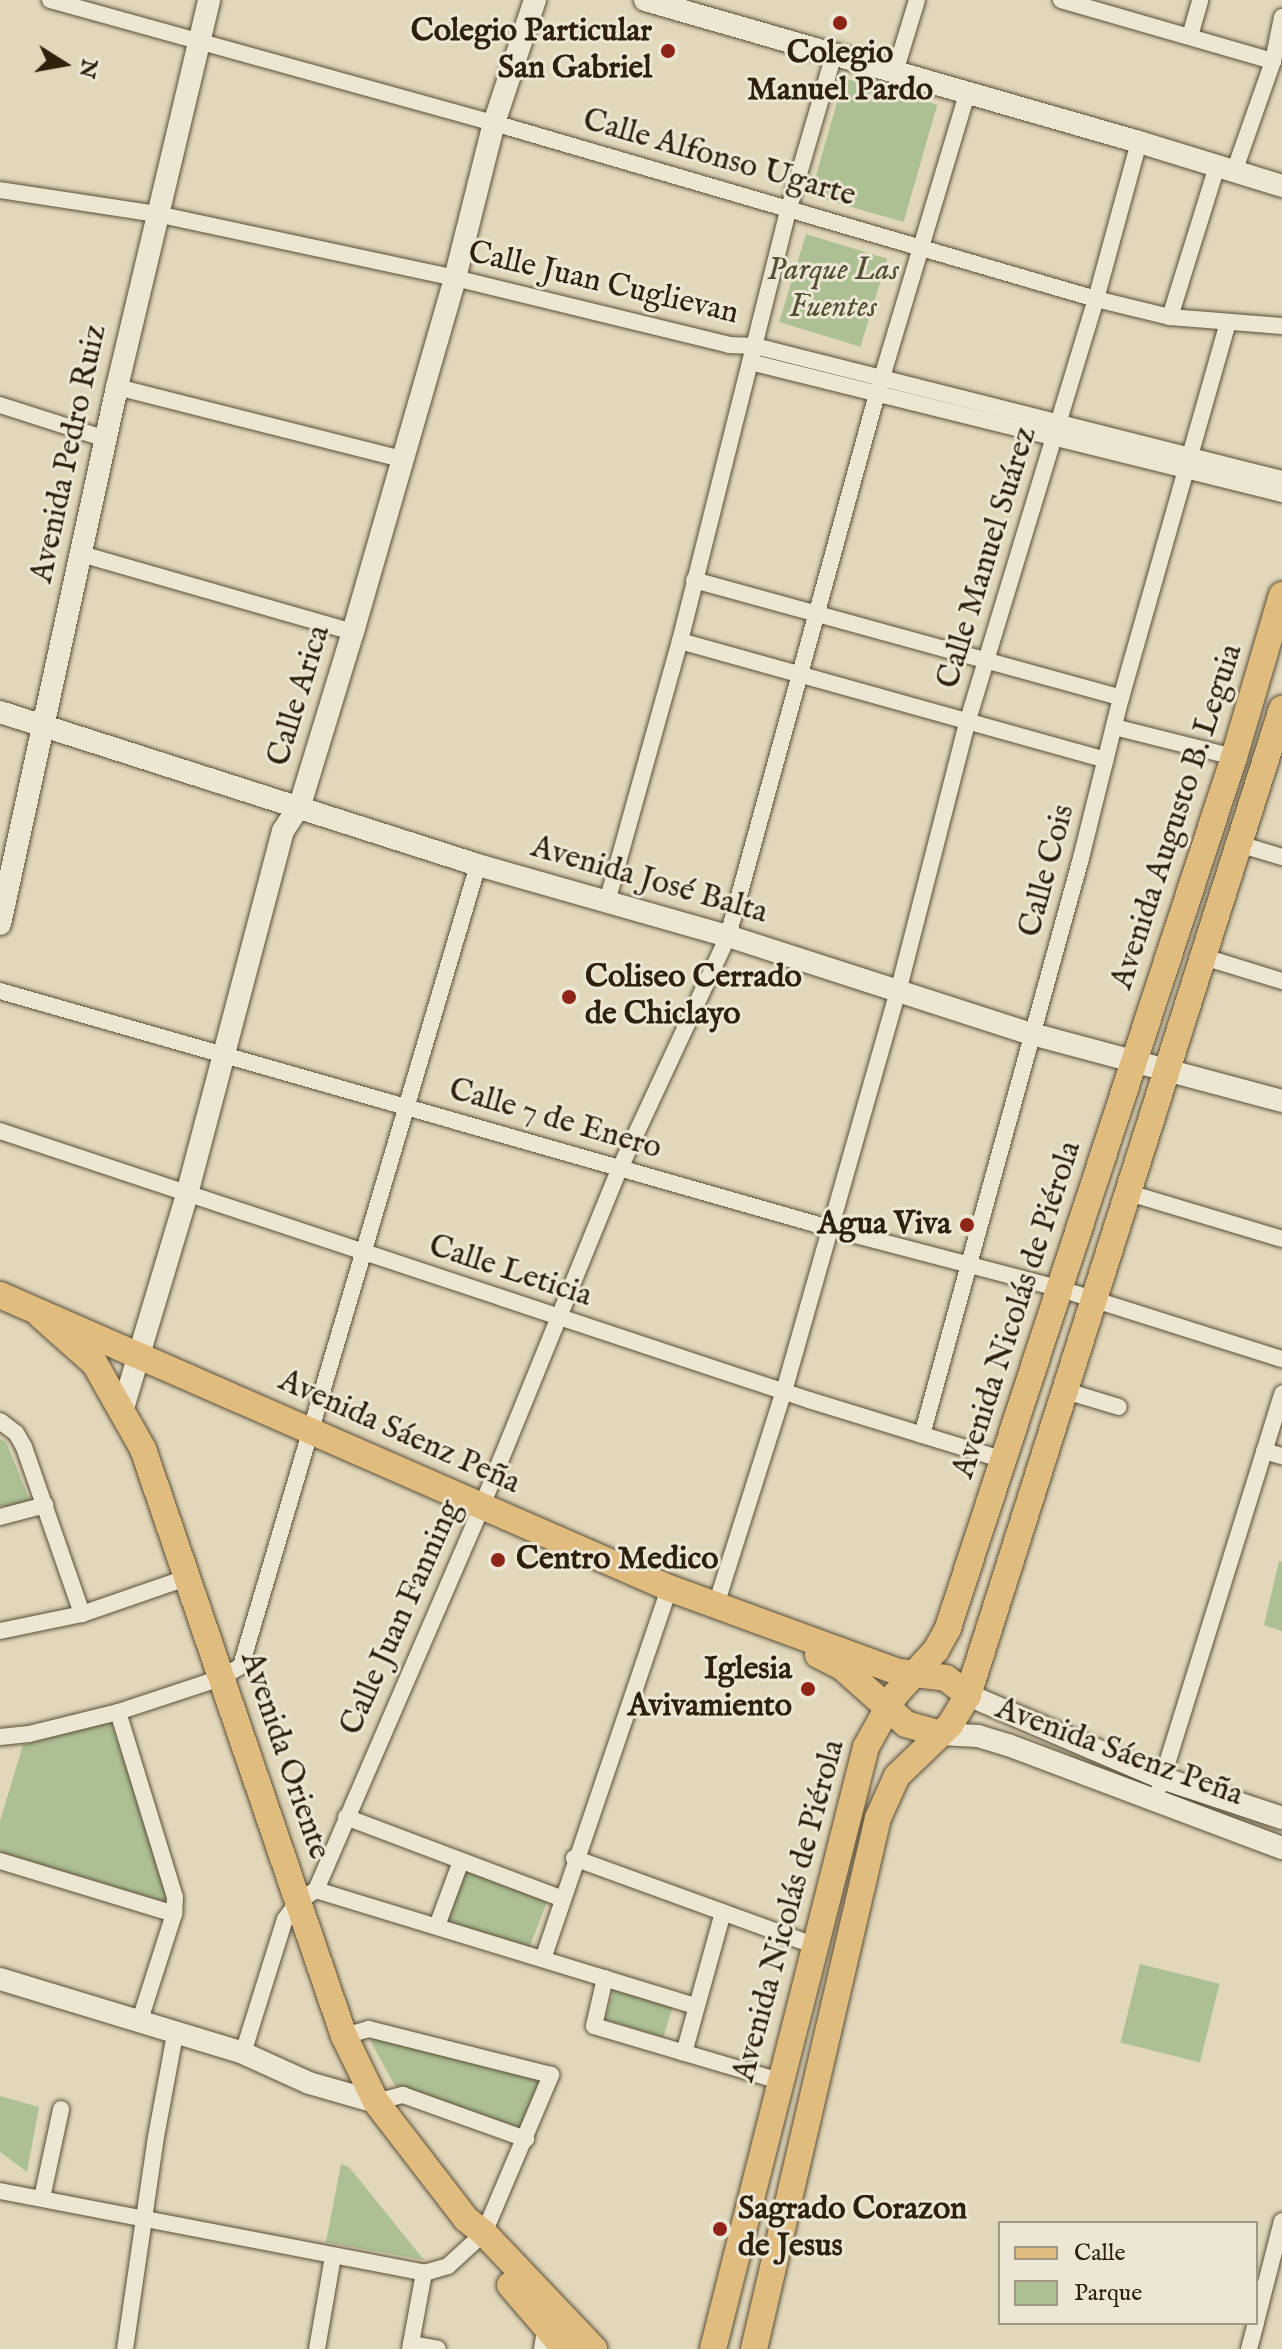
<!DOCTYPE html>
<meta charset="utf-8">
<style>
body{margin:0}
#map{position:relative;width:1282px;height:2349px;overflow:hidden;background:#e1d8bb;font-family:"IM FELL English",serif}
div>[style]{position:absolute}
.green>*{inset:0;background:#adc094;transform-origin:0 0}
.roads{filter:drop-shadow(0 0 2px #5a4e38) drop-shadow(0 0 2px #5a4e38)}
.street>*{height:16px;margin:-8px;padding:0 8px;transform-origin:8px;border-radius:8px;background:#ece6d3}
.secondary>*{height:22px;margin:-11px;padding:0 11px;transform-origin:11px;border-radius:11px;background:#ece6d3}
.primary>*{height:26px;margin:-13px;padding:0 13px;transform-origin:13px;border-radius:13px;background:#e0bc7e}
.dots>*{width:22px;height:22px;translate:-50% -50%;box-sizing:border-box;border:4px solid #ece6d3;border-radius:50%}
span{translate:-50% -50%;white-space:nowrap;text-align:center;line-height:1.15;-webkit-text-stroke:6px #ece6d3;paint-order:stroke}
.poi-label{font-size:32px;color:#2d200d;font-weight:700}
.right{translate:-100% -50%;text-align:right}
.left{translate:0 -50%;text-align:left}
.street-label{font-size:32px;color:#2d200d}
.park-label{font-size:32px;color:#535036;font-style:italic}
.legend{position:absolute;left:998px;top:2221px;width:260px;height:104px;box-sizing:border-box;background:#ece6d3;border:2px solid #a09784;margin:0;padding:10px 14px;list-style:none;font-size:24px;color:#2d200d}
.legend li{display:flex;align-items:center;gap:16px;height:40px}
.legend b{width:40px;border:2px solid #a09784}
.north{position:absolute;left:24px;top:24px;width:80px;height:80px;-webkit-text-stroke:6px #ece6d3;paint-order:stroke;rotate:101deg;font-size:22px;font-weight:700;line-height:32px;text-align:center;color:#2d200d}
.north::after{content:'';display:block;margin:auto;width:28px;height:36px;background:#2d200d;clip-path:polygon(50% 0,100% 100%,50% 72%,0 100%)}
</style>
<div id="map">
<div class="green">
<i style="left:844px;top:78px;width:97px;height:122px;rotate:16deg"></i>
<i style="left:806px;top:234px;width:85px;height:92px;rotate:17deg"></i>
<i style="clip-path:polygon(0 1439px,6px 1442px,30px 1501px,20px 1506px,0 1506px)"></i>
<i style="clip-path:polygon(1279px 1561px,1282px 1562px,1282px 1631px,1264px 1625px)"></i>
<i style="clip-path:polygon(111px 1722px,168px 1894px,165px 1902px,0 1852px,0 1821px,23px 1745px)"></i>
<i style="left:466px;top:1870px;width:87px;height:54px;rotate:21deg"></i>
<i style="left:1140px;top:1964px;width:82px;height:81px;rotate:14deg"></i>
<i style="left:615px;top:1987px;width:61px;height:34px;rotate:17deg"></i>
<i style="clip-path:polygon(373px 2036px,542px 2076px,519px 2133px,395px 2086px,371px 2042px)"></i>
<i style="clip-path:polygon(0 2096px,39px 2107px,27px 2172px,0 2152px)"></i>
<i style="clip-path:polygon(341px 2164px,349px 2167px,424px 2260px,326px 2242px)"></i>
</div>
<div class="roads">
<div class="street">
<i style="left:50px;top:0;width:461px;rotate:15.5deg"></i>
<i style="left:494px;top:123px;width:627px;rotate:16.3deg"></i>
<i style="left:1096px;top:299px;width:76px;rotate:13.7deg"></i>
<i style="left:1170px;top:317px;width:112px;rotate:4.6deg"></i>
<i style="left:1061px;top:0;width:221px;rotate:16.1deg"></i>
<i style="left:1190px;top:36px;width:37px;rotate:-74deg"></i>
<i style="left:895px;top:72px;width:75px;rotate:-73deg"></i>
<i style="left:1234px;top:172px;width:118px;rotate:-70.6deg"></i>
<i style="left:1273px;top:61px;width:45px;rotate:-78.4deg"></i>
<i style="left:0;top:190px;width:159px;rotate:8.7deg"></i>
<i style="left:157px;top:214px;width:305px;rotate:12.1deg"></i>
<i style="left:455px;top:278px;width:282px;rotate:13.7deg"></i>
<i style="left:729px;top:345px;width:26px;rotate:2deg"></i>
<i style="left:755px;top:346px;width:544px;rotate:14.16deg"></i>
<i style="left:1170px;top:317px;width:158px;rotate:-72.7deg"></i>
<i style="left:750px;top:362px;width:548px;rotate:13.93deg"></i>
<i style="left:117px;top:387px;width:293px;rotate:14.2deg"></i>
<i style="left:0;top:405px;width:111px;rotate:17.8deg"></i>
<i style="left:81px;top:554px;width:283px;rotate:16deg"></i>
<i style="left:694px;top:580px;width:443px;rotate:15.4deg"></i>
<i style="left:680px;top:641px;width:442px;rotate:15.6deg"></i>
<i style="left:1114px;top:727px;width:124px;rotate:14deg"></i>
<i style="left:1239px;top:844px;width:45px;rotate:16.8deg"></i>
<i style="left:607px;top:902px;width:271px;rotate:-74.4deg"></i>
<i style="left:680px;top:641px;width:447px;rotate:-75.9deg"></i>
<i style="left:789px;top:208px;width:160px;rotate:-73.7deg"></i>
<i style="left:1204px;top:957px;width:82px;rotate:17.1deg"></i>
<i style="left:0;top:991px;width:862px;rotate:15.95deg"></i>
<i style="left:829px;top:1228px;width:240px;rotate:14.7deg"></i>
<i style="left:1061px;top:1289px;width:232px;rotate:17.6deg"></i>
<i style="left:0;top:1131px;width:853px;rotate:18.39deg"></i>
<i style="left:809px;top:1400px;width:204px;rotate:17.1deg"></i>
<i style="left:1129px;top:1193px;width:160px;rotate:16.7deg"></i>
<i style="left:1066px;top:1391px;width:55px;rotate:16.8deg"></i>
<i style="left:0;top:1421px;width:20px;rotate:37deg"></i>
<i style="left:16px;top:1433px;width:16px;rotate:60deg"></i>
<i style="left:24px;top:1447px;width:177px;rotate:70.8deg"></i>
<i style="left:922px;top:1435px;width:599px;rotate:-74.59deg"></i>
<i style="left:1081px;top:858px;width:165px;rotate:-76deg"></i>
<i style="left:1121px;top:698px;width:390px;rotate:-74.1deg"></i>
<i style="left:1264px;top:1451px;width:19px;rotate:16deg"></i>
<i style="left:0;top:1517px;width:47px;rotate:-14.9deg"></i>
<i style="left:716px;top:1605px;width:225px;rotate:-72.4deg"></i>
<i style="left:784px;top:1391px;width:415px;rotate:-74.1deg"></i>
<i style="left:898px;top:992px;width:281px;rotate:-75.6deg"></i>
<i style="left:968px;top:720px;width:440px;rotate:-73.1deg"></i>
<i style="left:1096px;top:299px;width:163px;rotate:-74.7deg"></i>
<i style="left:0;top:1631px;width:84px;rotate:-11.7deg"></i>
<i style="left:82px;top:1614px;width:110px;rotate:-19.1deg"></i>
<i style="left:118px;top:1712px;width:194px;rotate:72.9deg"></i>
<i style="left:175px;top:1897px;width:17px;rotate:93deg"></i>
<i style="left:174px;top:1914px;width:114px;rotate:107.8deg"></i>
<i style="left:0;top:1737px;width:29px;rotate:-6deg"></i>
<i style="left:29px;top:1734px;width:92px;rotate:-13.9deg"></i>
<i style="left:118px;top:1712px;width:108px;rotate:-18.3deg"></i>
<i style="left:221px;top:1678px;width:23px;rotate:-31deg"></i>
<i style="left:241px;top:1666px;width:835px;rotate:-73.52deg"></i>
<i style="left:1160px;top:1786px;width:411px;rotate:-72.7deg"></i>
<i style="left:346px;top:1817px;width:229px;rotate:20.7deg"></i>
<i style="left:574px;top:1858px;width:254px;rotate:20deg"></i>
<i style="left:0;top:1861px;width:182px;rotate:16.9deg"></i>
<i style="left:316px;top:1890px;width:397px;rotate:17deg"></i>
<i style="left:437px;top:1926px;width:69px;rotate:-69.7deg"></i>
<i style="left:543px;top:1959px;width:392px;rotate:-71.2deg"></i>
<i style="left:605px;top:1978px;width:49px;rotate:102.9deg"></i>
<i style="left:594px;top:2026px;width:194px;rotate:16.5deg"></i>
<i style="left:243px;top:2053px;width:140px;rotate:-72.6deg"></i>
<i style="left:285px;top:1919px;width:21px;rotate:-53deg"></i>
<i style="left:298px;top:1902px;width:22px;rotate:-34deg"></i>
<i style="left:316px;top:1890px;width:416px;rotate:-66.6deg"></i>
<i style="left:481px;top:1508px;width:367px;rotate:-67.8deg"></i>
<i style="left:620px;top:1168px;width:256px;rotate:-65deg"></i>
<i style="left:728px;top:936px;width:562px;rotate:-74.63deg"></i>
<i style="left:877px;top:394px;width:313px;rotate:-73.3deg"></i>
<i style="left:684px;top:2053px;width:146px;rotate:-74.5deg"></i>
<i style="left:376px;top:2102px;width:28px;rotate:-15deg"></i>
<i style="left:403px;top:2095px;width:131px;rotate:19.7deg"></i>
<i style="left:0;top:2191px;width:432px;rotate:10.9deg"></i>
<i style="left:424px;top:2273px;width:25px;rotate:-16deg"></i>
<i style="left:448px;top:2266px;width:49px;rotate:-42.5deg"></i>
<i style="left:484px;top:2233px;width:172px;rotate:-67deg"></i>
<i style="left:551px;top:2075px;width:188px;rotate:-165.8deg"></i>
<i style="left:369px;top:2029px;width:26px;rotate:164deg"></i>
<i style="left:42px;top:2198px;width:91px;rotate:-77.9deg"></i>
<i style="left:1256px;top:2322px;width:104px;rotate:-75.6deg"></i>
<i style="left:411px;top:2344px;width:27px;rotate:10deg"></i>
<i style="left:125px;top:2349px;width:214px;rotate:-81.7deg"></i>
<i style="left:156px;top:2137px;width:105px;rotate:-79.5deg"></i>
<i style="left:317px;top:2349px;width:94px;rotate:-80.2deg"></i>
<i style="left:410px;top:2349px;width:77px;rotate:-79.6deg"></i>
<i style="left:542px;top:2349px;width:20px;rotate:-81deg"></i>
<i style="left:1249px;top:2349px;width:27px;rotate:-75deg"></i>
</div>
<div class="secondary">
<i style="left:645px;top:0;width:514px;rotate:16.04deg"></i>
<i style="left:1139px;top:142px;width:150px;rotate:17.1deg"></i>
<i style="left:0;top:712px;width:502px;rotate:17.75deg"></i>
<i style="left:478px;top:865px;width:260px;rotate:15.9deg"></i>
<i style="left:728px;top:936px;width:319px;rotate:17.9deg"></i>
<i style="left:1032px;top:1034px;width:259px;rotate:15deg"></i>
<i style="left:0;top:924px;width:550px;rotate:-77.71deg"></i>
<i style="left:117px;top:387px;width:398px;rotate:-76.6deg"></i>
<i style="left:123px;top:1408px;width:223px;rotate:-73.3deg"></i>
<i style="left:187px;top:1194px;width:375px;rotate:-75.2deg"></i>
<i style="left:283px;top:831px;width:31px;rotate:-57deg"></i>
<i style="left:300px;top:805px;width:181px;rotate:-73deg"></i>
<i style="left:353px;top:632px;width:368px;rotate:-73.9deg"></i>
<i style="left:455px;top:278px;width:160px;rotate:-75.9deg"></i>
<i style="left:494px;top:123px;width:130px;rotate:-71.6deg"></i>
<i style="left:968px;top:1695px;width:211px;rotate:23.2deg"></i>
<i style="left:1162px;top:1778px;width:126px;rotate:18.4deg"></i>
<i style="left:940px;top:1734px;width:38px;rotate:3deg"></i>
<i style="left:978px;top:1736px;width:31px;rotate:17deg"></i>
<i style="left:1008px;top:1745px;width:293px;rotate:20.6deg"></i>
<i style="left:0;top:1979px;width:254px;rotate:16.9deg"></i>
<i style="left:243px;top:2053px;width:72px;rotate:24.4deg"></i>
<i style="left:309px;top:2083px;width:70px;rotate:15.8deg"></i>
</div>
<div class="primary">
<i style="left:0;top:1295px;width:730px;rotate:23.65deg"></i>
<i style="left:669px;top:1588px;width:245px;rotate:20.1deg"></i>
<i style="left:899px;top:1672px;width:47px;rotate:7.3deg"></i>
<i style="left:946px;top:1678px;width:28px;rotate:38deg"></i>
<i style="left:41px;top:1316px;width:72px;rotate:41.6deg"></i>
<i style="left:95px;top:1364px;width:98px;rotate:60.5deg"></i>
<i style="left:143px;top:1449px;width:620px;rotate:71.1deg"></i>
<i style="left:344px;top:2036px;width:73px;rotate:64.1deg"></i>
<i style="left:376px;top:2102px;width:148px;rotate:52.4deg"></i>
<i style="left:466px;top:2219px;width:23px;rotate:38deg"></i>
<i style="left:484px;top:2233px;width:160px;rotate:46.5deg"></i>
<i style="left:818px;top:1655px;width:27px;rotate:27deg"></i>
<i style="left:842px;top:1667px;width:86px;rotate:41.7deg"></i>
<i style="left:906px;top:1724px;width:35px;rotate:16deg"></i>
<i style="left:510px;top:2285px;width:84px;rotate:49.3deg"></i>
<i style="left:713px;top:2349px;width:621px;rotate:-75.74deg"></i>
<i style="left:866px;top:1747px;width:60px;rotate:-60.9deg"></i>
<i style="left:895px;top:1695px;width:61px;rotate:-47.7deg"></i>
<i style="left:936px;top:1650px;width:25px;rotate:-61deg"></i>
<i style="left:948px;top:1628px;width:917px;rotate:-71.82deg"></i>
<i style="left:1234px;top:757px;width:169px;rotate:-73.5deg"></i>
<i style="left:754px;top:2349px;width:545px;rotate:-76.86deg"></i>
<i style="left:878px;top:1818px;width:46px;rotate:-65.7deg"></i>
<i style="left:897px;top:1776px;width:74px;rotate:-43.9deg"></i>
<i style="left:950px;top:1725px;width:35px;rotate:-59deg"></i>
<i style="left:968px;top:1695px;width:1035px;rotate:-72.34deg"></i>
</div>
</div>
<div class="dots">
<i style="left:840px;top:23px;background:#8f2418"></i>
<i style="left:668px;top:51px;background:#8f2418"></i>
<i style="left:569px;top:997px;background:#8f2418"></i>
<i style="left:967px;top:1225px;background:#8f2418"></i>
<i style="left:498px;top:1560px;background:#8f2418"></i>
<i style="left:808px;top:1689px;background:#8f2418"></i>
<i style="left:720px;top:2229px;background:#8f2418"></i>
</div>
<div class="poi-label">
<span class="right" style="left:652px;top:51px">Colegio Particular<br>San Gabriel</span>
<span style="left:840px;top:73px">Colegio<br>Manuel Pardo</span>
<span class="left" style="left:585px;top:997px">Coliseo Cerrado<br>de Chiclayo</span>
<span class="right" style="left:951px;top:1225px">Agua Viva</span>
<span class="left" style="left:516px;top:1560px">Centro Medico</span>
<span class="right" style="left:792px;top:1689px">Iglesia<br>Avivamiento</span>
<span class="left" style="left:738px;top:2229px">Sagrado Corazon<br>de Jesus</span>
</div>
<div class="street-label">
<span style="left:719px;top:159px;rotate:16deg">Calle Alfonso Ugarte</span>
<span style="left:603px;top:284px;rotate:13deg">Calle Juan Cuglievan</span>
<span style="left:70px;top:454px;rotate:-78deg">Avenida Pedro Ruiz</span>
<span style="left:988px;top:558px;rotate:-73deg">Calle Manuel Suárez</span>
<span style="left:300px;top:696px;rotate:-73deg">Calle Arica</span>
<span style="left:1178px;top:817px;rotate:-72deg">Avenida Augusto B. Leguia</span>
<span style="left:1048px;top:871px;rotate:-75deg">Calle Cois</span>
<span style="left:649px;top:881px;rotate:16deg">Avenida José Balta</span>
<span style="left:555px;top:1120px;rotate:16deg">Calle 7 de Enero</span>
<span style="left:510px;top:1272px;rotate:18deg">Calle Leticia</span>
<span style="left:1018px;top:1310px;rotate:-72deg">Avenida Nicolás de Piérola</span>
<span style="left:399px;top:1433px;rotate:24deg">Avenida Sáenz Peña</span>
<span style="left:402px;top:1618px;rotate:-66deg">Calle Juan Fanning</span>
<span style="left:1119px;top:1753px;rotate:20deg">Avenida Sáenz Peña</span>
<span style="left:284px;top:1756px;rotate:71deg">Avenida Oriente</span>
<span style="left:790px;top:1911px;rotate:-75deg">Avenida Nicolás de Piérola</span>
</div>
<div class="park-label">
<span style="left:833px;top:290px">Parque Las<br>Fuentes</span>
</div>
<ul class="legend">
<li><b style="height:10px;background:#e0bc7e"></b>Calle</li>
<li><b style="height:22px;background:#adc094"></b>Parque</li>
</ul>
<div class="north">N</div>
</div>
